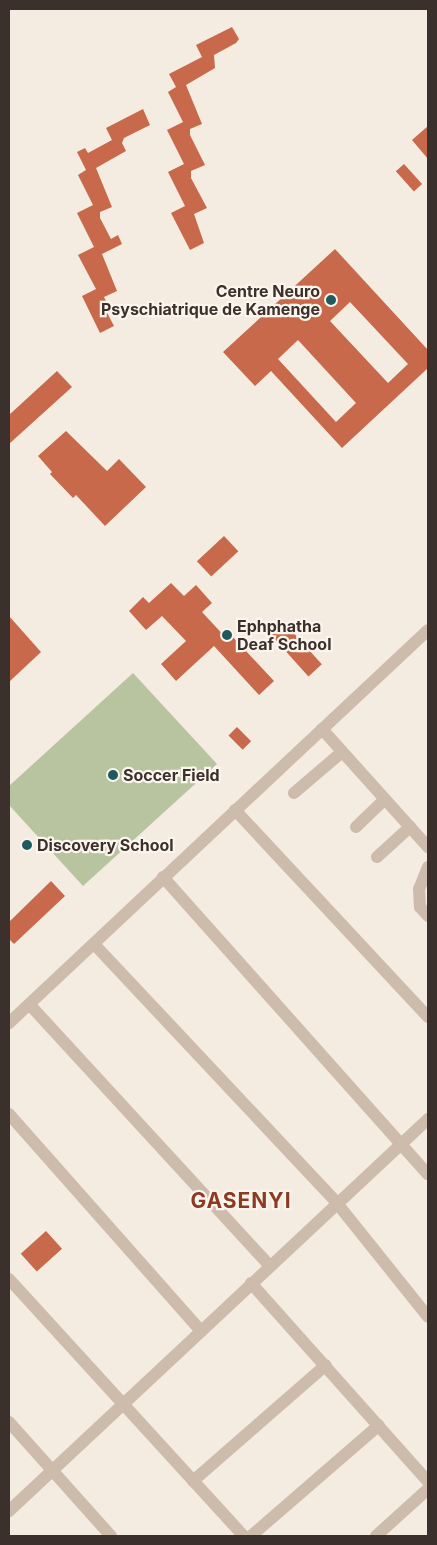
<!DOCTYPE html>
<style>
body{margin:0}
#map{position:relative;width:437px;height:1545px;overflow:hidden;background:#f4ebe1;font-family:Inter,sans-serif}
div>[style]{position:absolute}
.green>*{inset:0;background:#b8c4a0}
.building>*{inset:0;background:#c8694b;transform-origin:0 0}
.minor>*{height:12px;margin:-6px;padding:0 6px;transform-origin:6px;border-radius:6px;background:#cdbbac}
.dots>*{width:14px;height:14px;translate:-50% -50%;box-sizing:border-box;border:2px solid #fbf5ee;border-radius:50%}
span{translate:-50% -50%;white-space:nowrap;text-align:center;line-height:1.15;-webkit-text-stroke:4.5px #fbf5ee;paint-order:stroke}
.poi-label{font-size:16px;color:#3b302b;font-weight:700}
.right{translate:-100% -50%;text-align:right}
.left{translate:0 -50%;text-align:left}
.district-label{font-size:21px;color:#8c3b22;font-weight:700;letter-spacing:1px}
.frame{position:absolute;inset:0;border:10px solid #3b302b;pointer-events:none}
</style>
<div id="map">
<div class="green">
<i style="clip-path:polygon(133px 673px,217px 764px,83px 886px,9px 805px,9px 786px)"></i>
</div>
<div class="building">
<i style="clip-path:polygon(232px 27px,239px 39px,236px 43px,214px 55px,215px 68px,186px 85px,202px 124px,190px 129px,190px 135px,205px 165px,191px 171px,191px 178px,207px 208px,194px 214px,204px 243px,190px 250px,171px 213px,185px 206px,168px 172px,184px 164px,167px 130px,183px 122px,168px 92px,176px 87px,169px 74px,202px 57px,196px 45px)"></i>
<i style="clip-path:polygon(143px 109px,150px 125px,124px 138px,122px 143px,126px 151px,96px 168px,112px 207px,100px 212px,100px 218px,111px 239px,118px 235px,122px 244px,102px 254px,117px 291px,104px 297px,107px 303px,103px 305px,114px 326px,100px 333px,82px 296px,96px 289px,78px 255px,94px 247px,77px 213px,93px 205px,78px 175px,86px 170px,77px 152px,85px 148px,88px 153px,112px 140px,106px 128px)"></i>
<i style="clip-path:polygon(428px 126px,428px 159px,412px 140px)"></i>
<i style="left:404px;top:164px;width:27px;height:11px;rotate:48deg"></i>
<i style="clip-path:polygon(evenodd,335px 249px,428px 350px,428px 368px,342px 448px,271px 371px,255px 386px,223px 352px,335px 249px,350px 302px,408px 364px,388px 383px,330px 321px,350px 302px,335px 249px,298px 340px,356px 403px,336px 422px,278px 359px,298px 340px)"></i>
<i style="clip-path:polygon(57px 371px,72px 387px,9px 444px,9px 415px)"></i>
<i style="clip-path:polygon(66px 431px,107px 471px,119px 459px,146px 487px,105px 526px,76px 495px,73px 498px,50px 474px,52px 472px,38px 456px)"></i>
<i style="left:224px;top:536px;width:21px;height:37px;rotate:47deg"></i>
<i style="clip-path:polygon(171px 583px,184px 596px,196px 585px,212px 603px,202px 612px,227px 639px,231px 635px,274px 681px,259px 695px,214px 646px,176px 681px,161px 664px,186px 641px,162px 616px,146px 630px,129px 611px,143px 597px,149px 603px)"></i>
<i style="clip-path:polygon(9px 616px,41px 652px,9px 682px)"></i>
<i style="left:281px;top:619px;width:61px;height:18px;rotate:48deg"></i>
<i style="left:237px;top:727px;width:20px;height:12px;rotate:45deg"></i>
<i style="clip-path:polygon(51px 881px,65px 896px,14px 944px,9px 939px,9px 922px)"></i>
<i style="left:46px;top:1231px;width:24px;height:34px;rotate:48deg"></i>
</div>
<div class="minor">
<i style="left:322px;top:729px;width:159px;rotate:48.1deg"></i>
<i style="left:294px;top:793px;width:63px;rotate:-40.5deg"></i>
<i style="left:235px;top:810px;width:283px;rotate:47deg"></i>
<i style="left:356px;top:827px;width:40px;rotate:-44deg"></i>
<i style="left:377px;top:857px;width:45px;rotate:-42.3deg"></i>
<i style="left:428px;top:867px;width:24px;rotate:112deg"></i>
<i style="left:419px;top:889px;width:18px;rotate:87deg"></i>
<i style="left:420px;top:907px;width:12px;rotate:48deg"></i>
<i style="left:163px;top:877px;width:398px;rotate:48.3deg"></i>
<i style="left:94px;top:944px;width:354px;rotate:46.8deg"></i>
<i style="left:336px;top:1202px;width:147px;rotate:51.3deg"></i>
<i style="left:30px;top:1005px;width:353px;rotate:47.4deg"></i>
<i style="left:9px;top:1023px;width:574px;rotate:-43.17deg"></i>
<i style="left:9px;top:1114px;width:290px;rotate:48.5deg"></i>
<i style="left:9px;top:1279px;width:348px;rotate:47.6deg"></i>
<i style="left:251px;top:1283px;width:266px;rotate:48.3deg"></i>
<i style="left:9px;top:1422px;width:153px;rotate:48.2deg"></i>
<i style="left:193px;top:1481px;width:176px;rotate:-41.1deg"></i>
<i style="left:9px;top:1511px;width:574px;rotate:-43.09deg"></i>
<i style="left:251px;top:1536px;width:169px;rotate:-40.9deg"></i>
<i style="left:376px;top:1536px;width:70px;rotate:-42.1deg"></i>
</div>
<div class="dots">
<i style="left:331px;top:300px;background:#1f5a5e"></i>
<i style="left:227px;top:635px;background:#1f5a5e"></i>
<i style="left:113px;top:775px;background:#1f5a5e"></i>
<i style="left:27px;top:845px;background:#1f5a5e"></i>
</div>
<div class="poi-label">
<span class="right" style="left:320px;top:300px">Centre Neuro<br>Psyschiatrique de Kamenge</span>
<span class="left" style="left:237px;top:635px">Ephphatha<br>Deaf School</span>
<span class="left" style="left:123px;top:775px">Soccer Field</span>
<span class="left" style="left:37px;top:845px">Discovery School</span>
</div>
<div class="district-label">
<span style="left:241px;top:1201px">GASENYI</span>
</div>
<div class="frame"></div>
</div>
